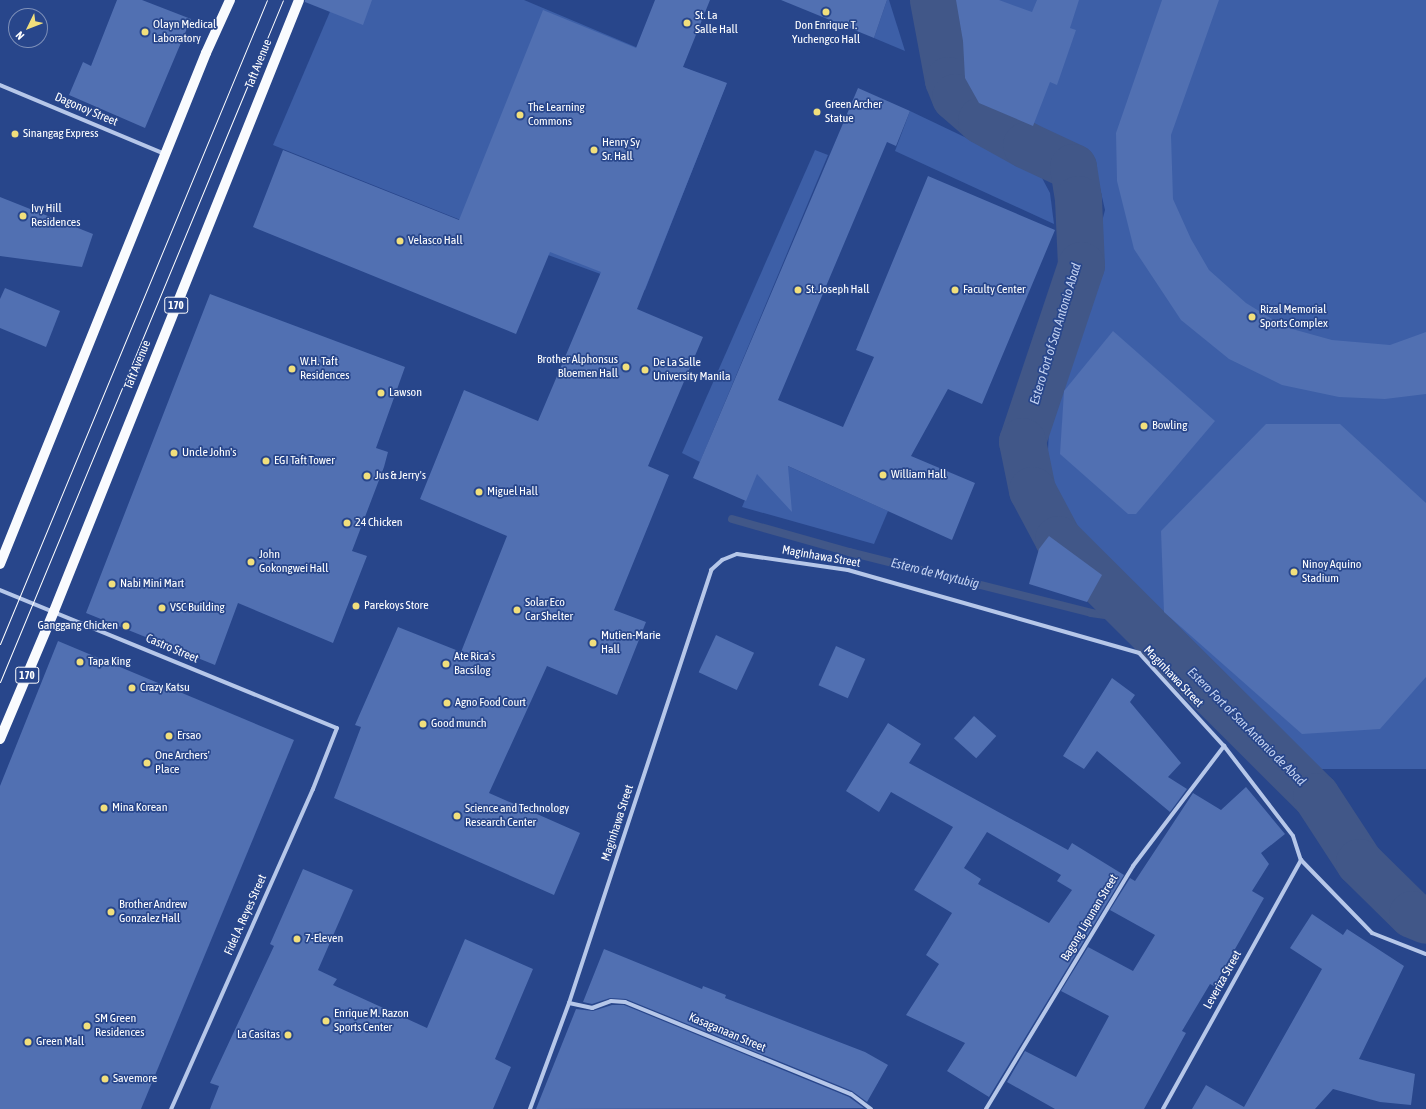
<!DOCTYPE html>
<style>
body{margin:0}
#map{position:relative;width:1426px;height:1109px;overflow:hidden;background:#28468b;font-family:"Asap Condensed",sans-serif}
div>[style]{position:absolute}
.green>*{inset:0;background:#3d5fa7}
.stream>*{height:8px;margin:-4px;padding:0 4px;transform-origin:4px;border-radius:4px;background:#415788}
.river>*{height:47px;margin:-23.5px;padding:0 23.5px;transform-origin:23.5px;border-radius:23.5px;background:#415788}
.building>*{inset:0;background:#5170b2;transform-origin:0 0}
.street>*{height:4px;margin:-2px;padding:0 2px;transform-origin:2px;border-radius:2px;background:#b6c7e9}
.primary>*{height:10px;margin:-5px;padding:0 5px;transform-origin:5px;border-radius:5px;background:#f9fbfe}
.tram>*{height:1px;margin:-0.5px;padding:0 0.5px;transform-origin:0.5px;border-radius:0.5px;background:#fff}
.dots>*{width:11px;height:11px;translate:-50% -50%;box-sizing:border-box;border:2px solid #28468b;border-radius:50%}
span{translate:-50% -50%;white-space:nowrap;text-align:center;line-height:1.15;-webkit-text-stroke:3.5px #28468b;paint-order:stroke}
.shield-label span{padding:1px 3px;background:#28468b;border:1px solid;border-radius:3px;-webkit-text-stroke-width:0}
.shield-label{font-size:11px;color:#fff;font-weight:700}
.poi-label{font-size:12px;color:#fff}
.left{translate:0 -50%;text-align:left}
.right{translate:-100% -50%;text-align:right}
.street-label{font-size:12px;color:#fff}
.water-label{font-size:13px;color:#c2d1f1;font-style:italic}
.north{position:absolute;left:8px;top:8px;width:40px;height:40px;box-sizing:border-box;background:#28468b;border:1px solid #7e90b9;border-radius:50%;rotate:227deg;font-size:11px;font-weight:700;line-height:16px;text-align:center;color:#fff}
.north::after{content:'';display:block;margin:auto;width:14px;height:18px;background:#f1df7c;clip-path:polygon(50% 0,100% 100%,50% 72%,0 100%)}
</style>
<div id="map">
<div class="green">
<i style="clip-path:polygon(335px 0,524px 0,726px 85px,645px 290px,548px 255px,273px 145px)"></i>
<i style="clip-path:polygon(887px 0,889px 0,905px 51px,874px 38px)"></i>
<i style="clip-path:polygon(951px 0,1426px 0,1426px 769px,1313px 769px,1077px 533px,1047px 477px,1049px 425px,1105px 210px,1097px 175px,1079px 156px,1045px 141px,964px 100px)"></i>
<i style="clip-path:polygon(910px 111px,1023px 165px,1042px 178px,1050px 193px,1054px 224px,895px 151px)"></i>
<i style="clip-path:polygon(815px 150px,828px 155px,700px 462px,682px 453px)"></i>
<i style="clip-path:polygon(770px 458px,888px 511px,874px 544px,742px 507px,760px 465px)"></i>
</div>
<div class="stream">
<i style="left:732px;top:519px;width:122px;rotate:15.8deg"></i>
<i style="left:849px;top:552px;width:250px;rotate:14.1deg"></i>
<i style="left:1091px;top:613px;width:49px;rotate:8.3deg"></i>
</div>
<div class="river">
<i style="left:933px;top:0;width:81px;rotate:79.4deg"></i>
<i style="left:948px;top:80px;width:18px;rotate:68deg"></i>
<i style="left:955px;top:97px;width:35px;rotate:41deg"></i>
<i style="left:981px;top:120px;width:51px;rotate:29.1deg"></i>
<i style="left:1026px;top:145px;width:52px;rotate:25.1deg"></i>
<i style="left:1073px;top:167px;width:32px;rotate:81deg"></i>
<i style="left:1078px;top:199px;width:66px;rotate:87.4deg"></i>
<i style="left:1081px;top:265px;width:186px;rotate:108.5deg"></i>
<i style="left:1022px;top:441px;width:50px;rotate:78.5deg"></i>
<i style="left:1032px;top:490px;width:55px;rotate:62deg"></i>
<i style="left:1058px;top:539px;width:364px;rotate:44.9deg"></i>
<i style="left:1316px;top:796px;width:79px;rotate:56.9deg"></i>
<i style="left:1359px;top:862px;width:74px;rotate:44.5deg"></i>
<i style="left:1412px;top:914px;width:15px;rotate:23deg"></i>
</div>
<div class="building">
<i style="clip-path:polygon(117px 0,142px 0,191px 19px,145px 128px,69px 95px,83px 62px,91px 66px)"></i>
<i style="clip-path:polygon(305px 0,372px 0,363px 25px,305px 2px)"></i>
<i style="clip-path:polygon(655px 0,710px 0,683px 67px,727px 83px,637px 309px,703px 337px,648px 466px,669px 475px,614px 610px,646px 622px,617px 695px,547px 666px,489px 793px,580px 833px,554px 895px,334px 798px,361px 727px,355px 725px,398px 627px,461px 652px,507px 536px,420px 499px,464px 390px,538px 421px,601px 272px,550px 252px,516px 334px,253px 227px,283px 150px,459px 220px,543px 10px,636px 48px)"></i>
<i style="clip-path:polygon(781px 0,887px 0,874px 38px)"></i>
<i style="clip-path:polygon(956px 0,999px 0,1032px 12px,1037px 0,1079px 0,1070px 28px,1076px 30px,1057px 85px,1050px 82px,1033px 126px,979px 103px,965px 78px,963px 41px)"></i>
<i style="clip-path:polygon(1162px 0,1219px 0,1171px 135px,1173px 199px,1191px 239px,1209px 270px,1246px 303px,1285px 327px,1332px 340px,1390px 345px,1426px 332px,1426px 394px,1385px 399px,1339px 397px,1282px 385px,1229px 359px,1181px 320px,1134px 249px,1117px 181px,1116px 133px)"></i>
<i style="clip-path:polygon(858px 88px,910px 111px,896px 146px,887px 142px,778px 400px,843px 427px,874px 357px,856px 350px,928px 176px,1055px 230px,982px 404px,948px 389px,911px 456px,975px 483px,952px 540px,788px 466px,792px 512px,757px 474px,746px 501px,693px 478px)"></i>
<i style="clip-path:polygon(0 197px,93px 234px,82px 267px,0 256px)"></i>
<i style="clip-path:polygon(5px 288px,60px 311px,46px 347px,0 328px,0 299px)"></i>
<i style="clip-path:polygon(210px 294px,405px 367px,376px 448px,388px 452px,384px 467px,352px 551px,367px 556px,333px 643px,238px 603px,215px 665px,86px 613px)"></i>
<i style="clip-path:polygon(1113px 331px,1215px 421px,1136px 514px,1128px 514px,1060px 454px,1064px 391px)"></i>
<i style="clip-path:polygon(1266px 424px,1340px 424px,1426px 503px,1426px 677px,1380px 729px,1302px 734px,1164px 612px,1161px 531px)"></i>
<i style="clip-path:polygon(1049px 536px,1102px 575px,1087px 602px,1029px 584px,1039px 549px)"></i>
<i style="left:716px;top:635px;width:42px;height:41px;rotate:25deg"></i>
<i style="clip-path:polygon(58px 641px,294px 740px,141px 1109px,0 1109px,0 786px)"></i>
<i style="left:836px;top:646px;width:32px;height:43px;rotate:24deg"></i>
<i style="clip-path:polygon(1112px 678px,1135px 695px,1130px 702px,1181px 763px,1168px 777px,1187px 789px,1170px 812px,1097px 751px,1084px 769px,1063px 756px)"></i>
<i style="left:974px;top:716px;width:30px;height:30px;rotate:42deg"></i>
<i style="clip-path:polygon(evenodd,888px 723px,921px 744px,909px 763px,1068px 850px,1072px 843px,1124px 875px,989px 1097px,947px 1071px,965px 1043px,906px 1015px,939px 964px,926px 955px,952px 913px,914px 890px,953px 827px,891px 792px,879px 812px,846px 791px,888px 723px,987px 832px,1061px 875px,1057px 881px,1072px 890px,1049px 923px,978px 884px,981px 879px,964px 868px,987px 832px)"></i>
<i style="clip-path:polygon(1246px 787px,1285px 834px,1261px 853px,1269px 864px,1252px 891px,1264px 898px,1214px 986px,1210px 984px,1182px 1031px,1186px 1033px,1144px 1109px,1055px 1109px,1007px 1082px,1025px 1051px,1076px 1077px,1109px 1016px,1061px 991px,1088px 947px,1133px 971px,1155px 935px,1110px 910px,1130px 878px,1135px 881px,1193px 793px,1221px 810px)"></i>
<i style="clip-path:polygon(303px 869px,353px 890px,318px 970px,337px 979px,333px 985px,427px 1028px,465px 939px,533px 969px,495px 1059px,511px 1067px,493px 1109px,210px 1109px,219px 1086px,210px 1083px,274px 946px,270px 944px)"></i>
<i style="clip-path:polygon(1312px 914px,1343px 935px,1347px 929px,1404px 966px,1359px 1059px,1415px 1074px,1411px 1105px,1380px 1102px,1333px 1089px,1315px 1109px,1192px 1109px,1206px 1085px,1244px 1107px,1322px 969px,1290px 948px)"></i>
<i style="clip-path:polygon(604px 949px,702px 989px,703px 986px,726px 995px,725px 998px,865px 1052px,888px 1065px,867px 1102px,852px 1091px,626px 999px,610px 998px,592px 1004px,583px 1002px)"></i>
<i style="clip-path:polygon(612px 1005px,624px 1005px,849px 1097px,864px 1108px,536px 1109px,576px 1009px,593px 1011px)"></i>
</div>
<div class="street">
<i style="left:0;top:85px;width:179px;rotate:22.7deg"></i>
<i style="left:0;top:590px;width:364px;rotate:22.3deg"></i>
<i style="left:337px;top:728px;width:66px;rotate:111.5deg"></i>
<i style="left:313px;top:789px;width:350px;rotate:113.9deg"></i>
<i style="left:569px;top:1003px;width:24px;rotate:12deg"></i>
<i style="left:592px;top:1008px;width:20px;rotate:-20deg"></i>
<i style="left:611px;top:1001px;width:14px;rotate:4deg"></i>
<i style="left:625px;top:1002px;width:244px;rotate:22.2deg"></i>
<i style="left:851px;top:1094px;width:25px;rotate:37deg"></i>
<i style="left:530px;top:1109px;width:113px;rotate:-69.8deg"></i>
<i style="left:569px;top:1003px;width:456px;rotate:-71.8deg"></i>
<i style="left:711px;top:570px;width:15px;rotate:-42deg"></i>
<i style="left:722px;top:560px;width:16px;rotate:-22deg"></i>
<i style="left:737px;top:554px;width:112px;rotate:8.2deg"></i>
<i style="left:848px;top:570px;width:303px;rotate:15.9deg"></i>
<i style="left:1139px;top:653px;width:126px;rotate:47.6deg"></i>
<i style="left:1224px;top:746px;width:113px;rotate:52.5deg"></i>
<i style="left:1293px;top:836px;width:25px;rotate:72deg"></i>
<i style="left:1301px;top:860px;width:102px;rotate:45.8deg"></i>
<i style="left:1372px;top:933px;width:58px;rotate:21.3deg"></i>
<i style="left:986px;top:1109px;width:284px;rotate:-58.8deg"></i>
<i style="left:1133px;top:866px;width:151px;rotate:-52.8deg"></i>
<i style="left:1163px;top:1109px;width:285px;rotate:-61deg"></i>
</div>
<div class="primary">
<i style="left:0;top:564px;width:551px;rotate:-68.04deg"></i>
<i style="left:206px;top:53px;width:58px;rotate:-65.6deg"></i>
<i style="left:0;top:739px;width:139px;rotate:-67.1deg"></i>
<i style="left:54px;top:611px;width:658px;rotate:-68.15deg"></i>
</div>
<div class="tram">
<i style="left:0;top:644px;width:697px;rotate:-67.48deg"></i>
<i style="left:0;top:682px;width:738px;rotate:-67.46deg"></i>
</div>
<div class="dots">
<i style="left:826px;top:12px;background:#f1df7c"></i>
<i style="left:687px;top:23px;background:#f1df7c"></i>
<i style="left:145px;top:32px;background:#f1df7c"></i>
<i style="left:817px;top:112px;background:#f1df7c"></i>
<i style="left:520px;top:115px;background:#f1df7c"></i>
<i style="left:15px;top:134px;background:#f1df7c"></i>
<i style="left:594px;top:150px;background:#f1df7c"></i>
<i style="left:23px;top:216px;background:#f1df7c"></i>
<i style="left:400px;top:241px;background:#f1df7c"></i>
<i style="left:798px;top:290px;background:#f1df7c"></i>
<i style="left:955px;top:290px;background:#f1df7c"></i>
<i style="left:1252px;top:317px;background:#f1df7c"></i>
<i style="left:626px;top:367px;background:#f1df7c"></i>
<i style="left:292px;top:369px;background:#f1df7c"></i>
<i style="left:645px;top:370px;background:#f1df7c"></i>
<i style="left:381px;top:393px;background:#f1df7c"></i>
<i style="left:1144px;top:426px;background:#f1df7c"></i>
<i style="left:174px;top:453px;background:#f1df7c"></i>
<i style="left:266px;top:461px;background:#f1df7c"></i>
<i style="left:883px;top:475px;background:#f1df7c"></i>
<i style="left:367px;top:476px;background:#f1df7c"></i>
<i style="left:479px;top:492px;background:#f1df7c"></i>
<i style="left:347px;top:523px;background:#f1df7c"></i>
<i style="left:251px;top:562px;background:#f1df7c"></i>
<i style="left:1294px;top:572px;background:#f1df7c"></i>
<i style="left:112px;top:584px;background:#f1df7c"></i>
<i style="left:356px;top:606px;background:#f1df7c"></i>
<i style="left:162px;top:608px;background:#f1df7c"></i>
<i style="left:517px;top:610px;background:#f1df7c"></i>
<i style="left:126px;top:626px;background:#f1df7c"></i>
<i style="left:593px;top:643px;background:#f1df7c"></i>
<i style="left:80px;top:662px;background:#f1df7c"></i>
<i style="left:446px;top:664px;background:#f1df7c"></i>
<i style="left:132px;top:688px;background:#f1df7c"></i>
<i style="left:447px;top:703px;background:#f1df7c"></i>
<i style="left:423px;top:724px;background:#f1df7c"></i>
<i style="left:169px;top:736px;background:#f1df7c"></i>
<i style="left:147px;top:763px;background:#f1df7c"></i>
<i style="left:104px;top:808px;background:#f1df7c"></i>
<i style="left:457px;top:816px;background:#f1df7c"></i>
<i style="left:111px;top:912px;background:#f1df7c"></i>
<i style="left:297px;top:939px;background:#f1df7c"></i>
<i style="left:326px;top:1021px;background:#f1df7c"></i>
<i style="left:87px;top:1026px;background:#f1df7c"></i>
<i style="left:288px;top:1035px;background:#f1df7c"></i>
<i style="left:28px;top:1042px;background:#f1df7c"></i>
<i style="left:105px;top:1079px;background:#f1df7c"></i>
</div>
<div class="shield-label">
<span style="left:176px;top:305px">170</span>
<span style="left:27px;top:675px">170</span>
</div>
<div class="poi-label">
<span class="left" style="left:695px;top:23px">St. La<br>Salle Hall</span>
<span class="left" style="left:153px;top:32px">Olayn Medical<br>Laboratory</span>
<span style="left:826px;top:33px">Don Enrique T.<br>Yuchengco Hall</span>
<span class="left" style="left:825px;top:112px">Green Archer<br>Statue</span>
<span class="left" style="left:528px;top:115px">The Learning<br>Commons</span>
<span class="left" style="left:23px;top:134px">Sinangag Express</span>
<span class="left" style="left:602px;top:150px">Henry Sy<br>Sr. Hall</span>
<span class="left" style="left:31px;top:216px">Ivy Hill<br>Residences</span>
<span class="left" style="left:408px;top:241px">Velasco Hall</span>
<span class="left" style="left:806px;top:290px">St. Joseph Hall</span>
<span class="left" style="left:963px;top:290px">Faculty Center</span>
<span class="left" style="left:1260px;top:317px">Rizal Memorial<br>Sports Complex</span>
<span class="right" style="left:618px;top:367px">Brother Alphonsus<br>Bloemen Hall</span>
<span class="left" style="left:300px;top:369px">W.H. Taft<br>Residences</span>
<span class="left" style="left:653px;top:370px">De La Salle<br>University Manila</span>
<span class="left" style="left:389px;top:393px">Lawson</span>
<span class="left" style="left:1152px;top:426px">Bowling</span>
<span class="left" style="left:182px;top:453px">Uncle John's</span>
<span class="left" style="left:274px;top:461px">EGI Taft Tower</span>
<span class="left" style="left:891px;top:475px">William Hall</span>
<span class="left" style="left:375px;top:476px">Jus &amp; Jerry's</span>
<span class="left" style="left:487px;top:492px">Miguel Hall</span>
<span class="left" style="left:355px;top:523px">24 Chicken</span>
<span class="left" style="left:259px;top:562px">John<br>Gokongwei Hall</span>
<span class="left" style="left:1302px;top:572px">Ninoy Aquino<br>Stadium</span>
<span class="left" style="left:120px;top:584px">Nabi Mini Mart</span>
<span class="left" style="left:525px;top:610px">Solar Eco<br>Car Shelter</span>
<span class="left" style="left:364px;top:606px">Parekoys Store</span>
<span class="left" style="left:170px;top:608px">VSC Building</span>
<span class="right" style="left:118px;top:626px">Ganggang Chicken</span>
<span class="left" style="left:601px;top:643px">Mutien-Marie<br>Hall</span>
<span class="left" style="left:454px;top:664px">Ate Rica's<br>Bacsilog</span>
<span class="left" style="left:88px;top:662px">Tapa King</span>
<span class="left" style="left:140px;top:688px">Crazy Katsu</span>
<span class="left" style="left:455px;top:703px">Agno Food Court</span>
<span class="left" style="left:431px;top:724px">Good munch</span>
<span class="left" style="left:177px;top:736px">Ersao</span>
<span class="left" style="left:155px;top:763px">One Archers'<br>Place</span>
<span class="left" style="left:112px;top:808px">Mina Korean</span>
<span class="left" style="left:465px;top:816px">Science and Technology<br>Research Center</span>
<span class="left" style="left:119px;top:912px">Brother Andrew<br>Gonzalez Hall</span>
<span class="left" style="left:305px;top:939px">7-Eleven</span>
<span class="left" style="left:334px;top:1021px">Enrique M. Razon<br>Sports Center</span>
<span class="left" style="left:95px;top:1026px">SM Green<br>Residences</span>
<span class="right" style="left:280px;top:1035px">La Casitas</span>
<span class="left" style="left:36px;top:1042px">Green Mall</span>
<span class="left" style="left:113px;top:1079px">Savemore</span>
</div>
<div class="street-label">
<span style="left:259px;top:64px;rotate:-68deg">Taft Avenue</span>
<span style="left:86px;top:110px;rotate:23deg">Dagonoy Street</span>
<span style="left:138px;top:365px;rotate:-68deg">Taft Avenue</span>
<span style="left:821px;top:557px;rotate:10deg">Maginhawa Street</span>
<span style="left:172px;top:649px;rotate:23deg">Castro Street</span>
<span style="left:1173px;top:677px;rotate:46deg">Maginhawa Street</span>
<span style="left:618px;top:823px;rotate:-72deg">Maginhawa Street</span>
<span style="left:246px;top:915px;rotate:-66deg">Fidel A. Reyes Street</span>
<span style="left:1090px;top:918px;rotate:-59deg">Bagong Lipunan Street</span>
<span style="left:1223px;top:980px;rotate:-61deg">Leveriza Street</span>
<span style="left:727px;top:1033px;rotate:23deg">Kasaganaan Street</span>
</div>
<div class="water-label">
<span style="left:1056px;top:334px;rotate:-73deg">Estero Fort of San Antonio Abad</span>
<span style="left:935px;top:574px;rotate:14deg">Estero de Maytubig</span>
<span style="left:1246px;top:727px;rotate:45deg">Estero Fort of San Antonio de Abad</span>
</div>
<div class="north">N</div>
</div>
